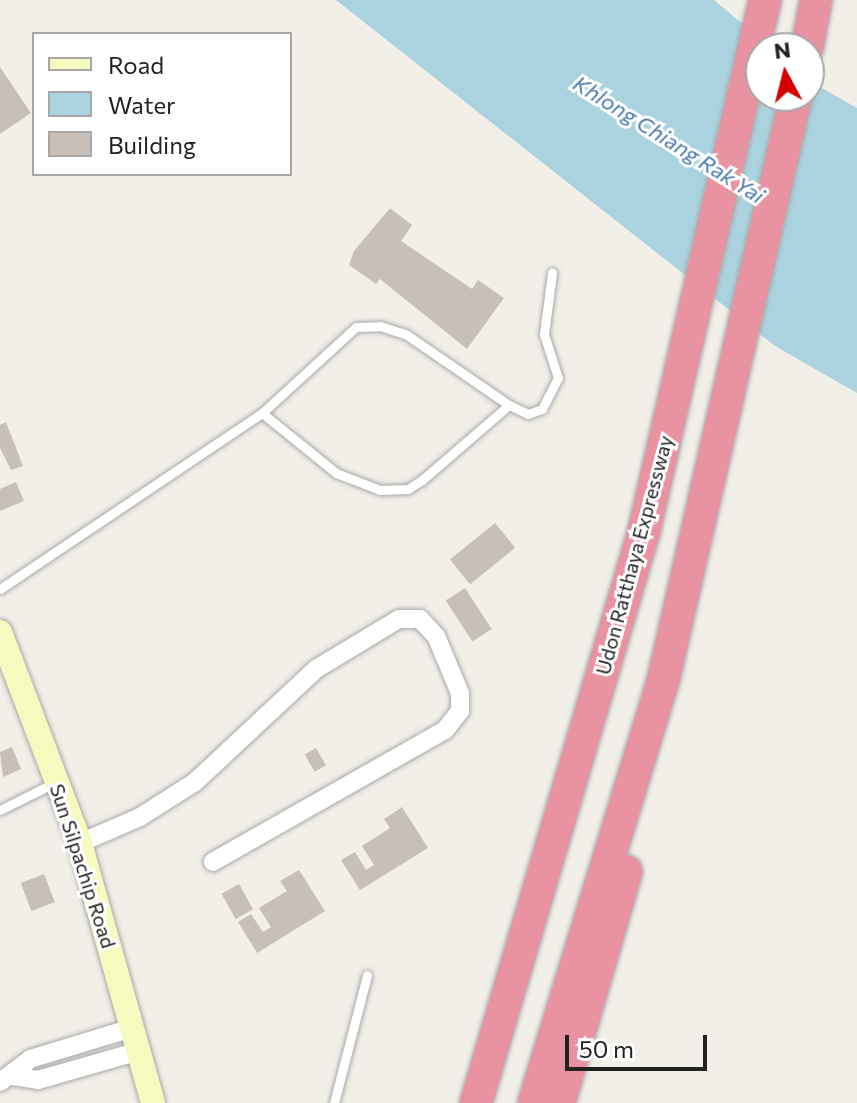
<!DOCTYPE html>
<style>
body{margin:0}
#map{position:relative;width:857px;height:1103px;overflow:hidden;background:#f2efe9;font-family:Commissioner,sans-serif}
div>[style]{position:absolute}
.water>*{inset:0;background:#aad3df}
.building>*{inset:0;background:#c7bfb8;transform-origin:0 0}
.roads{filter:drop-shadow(0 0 2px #a9a9a9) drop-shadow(0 0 2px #a9a9a9)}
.lane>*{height:9px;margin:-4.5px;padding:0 4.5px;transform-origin:4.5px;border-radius:4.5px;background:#fff}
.street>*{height:18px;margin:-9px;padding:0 9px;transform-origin:9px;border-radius:9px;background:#fff}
.secondary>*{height:24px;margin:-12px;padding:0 12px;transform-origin:12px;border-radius:12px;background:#f7fabf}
.highway>*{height:32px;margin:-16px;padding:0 16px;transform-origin:16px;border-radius:16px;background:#e892a2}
span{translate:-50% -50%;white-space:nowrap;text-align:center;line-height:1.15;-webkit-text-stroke:6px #fff;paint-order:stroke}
.street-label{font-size:20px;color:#222}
.water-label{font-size:22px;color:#4a7aab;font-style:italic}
.legend{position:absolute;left:32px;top:32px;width:260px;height:144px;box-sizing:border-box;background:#fff;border:2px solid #a7a7a7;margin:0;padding:10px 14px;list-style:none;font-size:24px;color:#222}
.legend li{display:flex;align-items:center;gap:16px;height:40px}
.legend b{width:40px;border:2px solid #a7a7a7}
.north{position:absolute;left:745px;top:32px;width:80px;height:80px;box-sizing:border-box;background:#fff;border:2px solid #a7a7a7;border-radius:50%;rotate:353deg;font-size:22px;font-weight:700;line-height:32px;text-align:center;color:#222}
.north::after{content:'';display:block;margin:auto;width:28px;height:36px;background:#d40000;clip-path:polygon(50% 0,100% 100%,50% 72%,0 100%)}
.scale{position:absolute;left:565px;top:1035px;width:142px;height:36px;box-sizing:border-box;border:4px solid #222;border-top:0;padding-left:10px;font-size:24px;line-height:28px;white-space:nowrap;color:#222;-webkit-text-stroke:6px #fff;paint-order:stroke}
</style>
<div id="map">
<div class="water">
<i style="clip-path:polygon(336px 0,714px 0,771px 48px,761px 48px,761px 96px,809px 96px,809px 81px,857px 108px,857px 393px,775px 346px)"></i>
</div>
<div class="building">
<i style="clip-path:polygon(0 67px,31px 113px,0 134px)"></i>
<i style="clip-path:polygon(390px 208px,412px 225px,401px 241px,472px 289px,478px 280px,504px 298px,467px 349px,380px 279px,376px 284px,349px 265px,354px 251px)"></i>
<i style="clip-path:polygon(6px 422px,23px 466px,11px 470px,0 448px,0 425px)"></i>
<i style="clip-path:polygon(16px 482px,24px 501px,0 511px,0 489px)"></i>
<i style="left:495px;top:523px;width:32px;height:58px;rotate:51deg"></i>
<i style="left:465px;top:588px;width:49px;height:23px;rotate:57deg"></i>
<i style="clip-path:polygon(12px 747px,21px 769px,3px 777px,0 752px)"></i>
<i style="left:316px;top:748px;width:20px;height:13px;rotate:60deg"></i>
<i style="clip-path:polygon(402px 807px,428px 848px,360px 890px,341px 860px,355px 852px,366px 870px,374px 865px,362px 846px,390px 828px,384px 819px)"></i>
<i style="clip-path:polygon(299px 870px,325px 911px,257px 953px,238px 922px,251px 914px,263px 932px,271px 927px,259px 908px,287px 891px,280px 881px)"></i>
<i style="left:44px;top:874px;width:30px;height:25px;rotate:69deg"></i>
<i style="left:239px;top:884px;width:29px;height:20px;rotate:61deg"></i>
</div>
<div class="roads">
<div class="lane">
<i style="left:262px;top:413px;width:95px;rotate:39deg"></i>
<i style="left:336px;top:473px;width:47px;rotate:21.1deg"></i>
<i style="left:380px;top:490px;width:28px;rotate:-2deg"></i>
<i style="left:408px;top:489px;width:17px;rotate:-33deg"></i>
<i style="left:422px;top:480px;width:115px;rotate:-40.8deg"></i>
<i style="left:0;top:589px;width:316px;rotate:-33.9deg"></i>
<i style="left:262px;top:413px;width:127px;rotate:-42.5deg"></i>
<i style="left:356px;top:327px;width:24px;rotate:-2deg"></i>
<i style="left:380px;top:326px;width:28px;rotate:18deg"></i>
<i style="left:407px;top:335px;width:124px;rotate:34.5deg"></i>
<i style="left:509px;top:405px;width:21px;rotate:25deg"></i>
<i style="left:528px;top:414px;width:15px;rotate:-20deg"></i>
<i style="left:542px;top:409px;width:35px;rotate:-63deg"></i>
<i style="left:558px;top:378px;width:46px;rotate:-107.7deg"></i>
<i style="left:544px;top:334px;width:62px;rotate:-82.5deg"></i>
<i style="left:0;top:810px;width:60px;rotate:-26.6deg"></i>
<i style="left:334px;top:1103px;width:132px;rotate:-75.5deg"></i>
</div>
<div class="street">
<i style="left:80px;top:843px;width:65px;rotate:-23.4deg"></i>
<i style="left:140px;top:817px;width:65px;rotate:-32.5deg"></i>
<i style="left:195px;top:782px;width:166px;rotate:-43deg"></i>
<i style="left:316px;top:669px;width:97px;rotate:-31.1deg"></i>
<i style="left:399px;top:619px;width:21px"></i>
<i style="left:420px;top:619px;width:23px;rotate:47deg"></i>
<i style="left:436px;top:636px;width:62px;rotate:67.2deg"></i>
<i style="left:460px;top:693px;width:18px;rotate:90deg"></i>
<i style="left:460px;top:711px;width:24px;rotate:128deg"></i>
<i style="left:445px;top:730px;width:267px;rotate:150.4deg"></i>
<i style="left:13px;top:1076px;width:25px;rotate:9deg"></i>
<i style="left:38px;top:1080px;width:105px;rotate:-16deg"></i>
<i style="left:0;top:1082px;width:38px;rotate:-37deg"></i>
<i style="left:30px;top:1059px;width:107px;rotate:-16.9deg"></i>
</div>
<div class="secondary">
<i style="left:0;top:632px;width:226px;rotate:69.2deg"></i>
<i style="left:80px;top:843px;width:270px;rotate:74.3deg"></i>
</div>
<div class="highway">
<i style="left:807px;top:48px;width:49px;rotate:-79.4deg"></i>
<i style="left:476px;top:1103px;width:596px;rotate:-73.63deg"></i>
<i style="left:644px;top:531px;width:545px;rotate:-77.16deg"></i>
<i style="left:534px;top:1103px;width:445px;rotate:-73deg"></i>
<i style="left:664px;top:677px;width:596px;rotate:-77.2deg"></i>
<i style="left:559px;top:1103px;width:241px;rotate:-73.8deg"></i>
</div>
</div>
<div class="street-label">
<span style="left:634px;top:555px;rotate:-75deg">Udon Ratthaya Expressway</span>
<span style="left:83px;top:866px;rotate:72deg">Sun Silpachip Road</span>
</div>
<div class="water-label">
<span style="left:669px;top:139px;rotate:32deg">Khlong Chiang Rak Yai</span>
</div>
<ul class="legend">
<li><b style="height:10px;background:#f7fabf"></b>Road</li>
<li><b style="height:22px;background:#aad3df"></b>Water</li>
<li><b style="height:22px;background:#c7bfb8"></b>Building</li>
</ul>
<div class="north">N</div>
<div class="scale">50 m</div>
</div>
